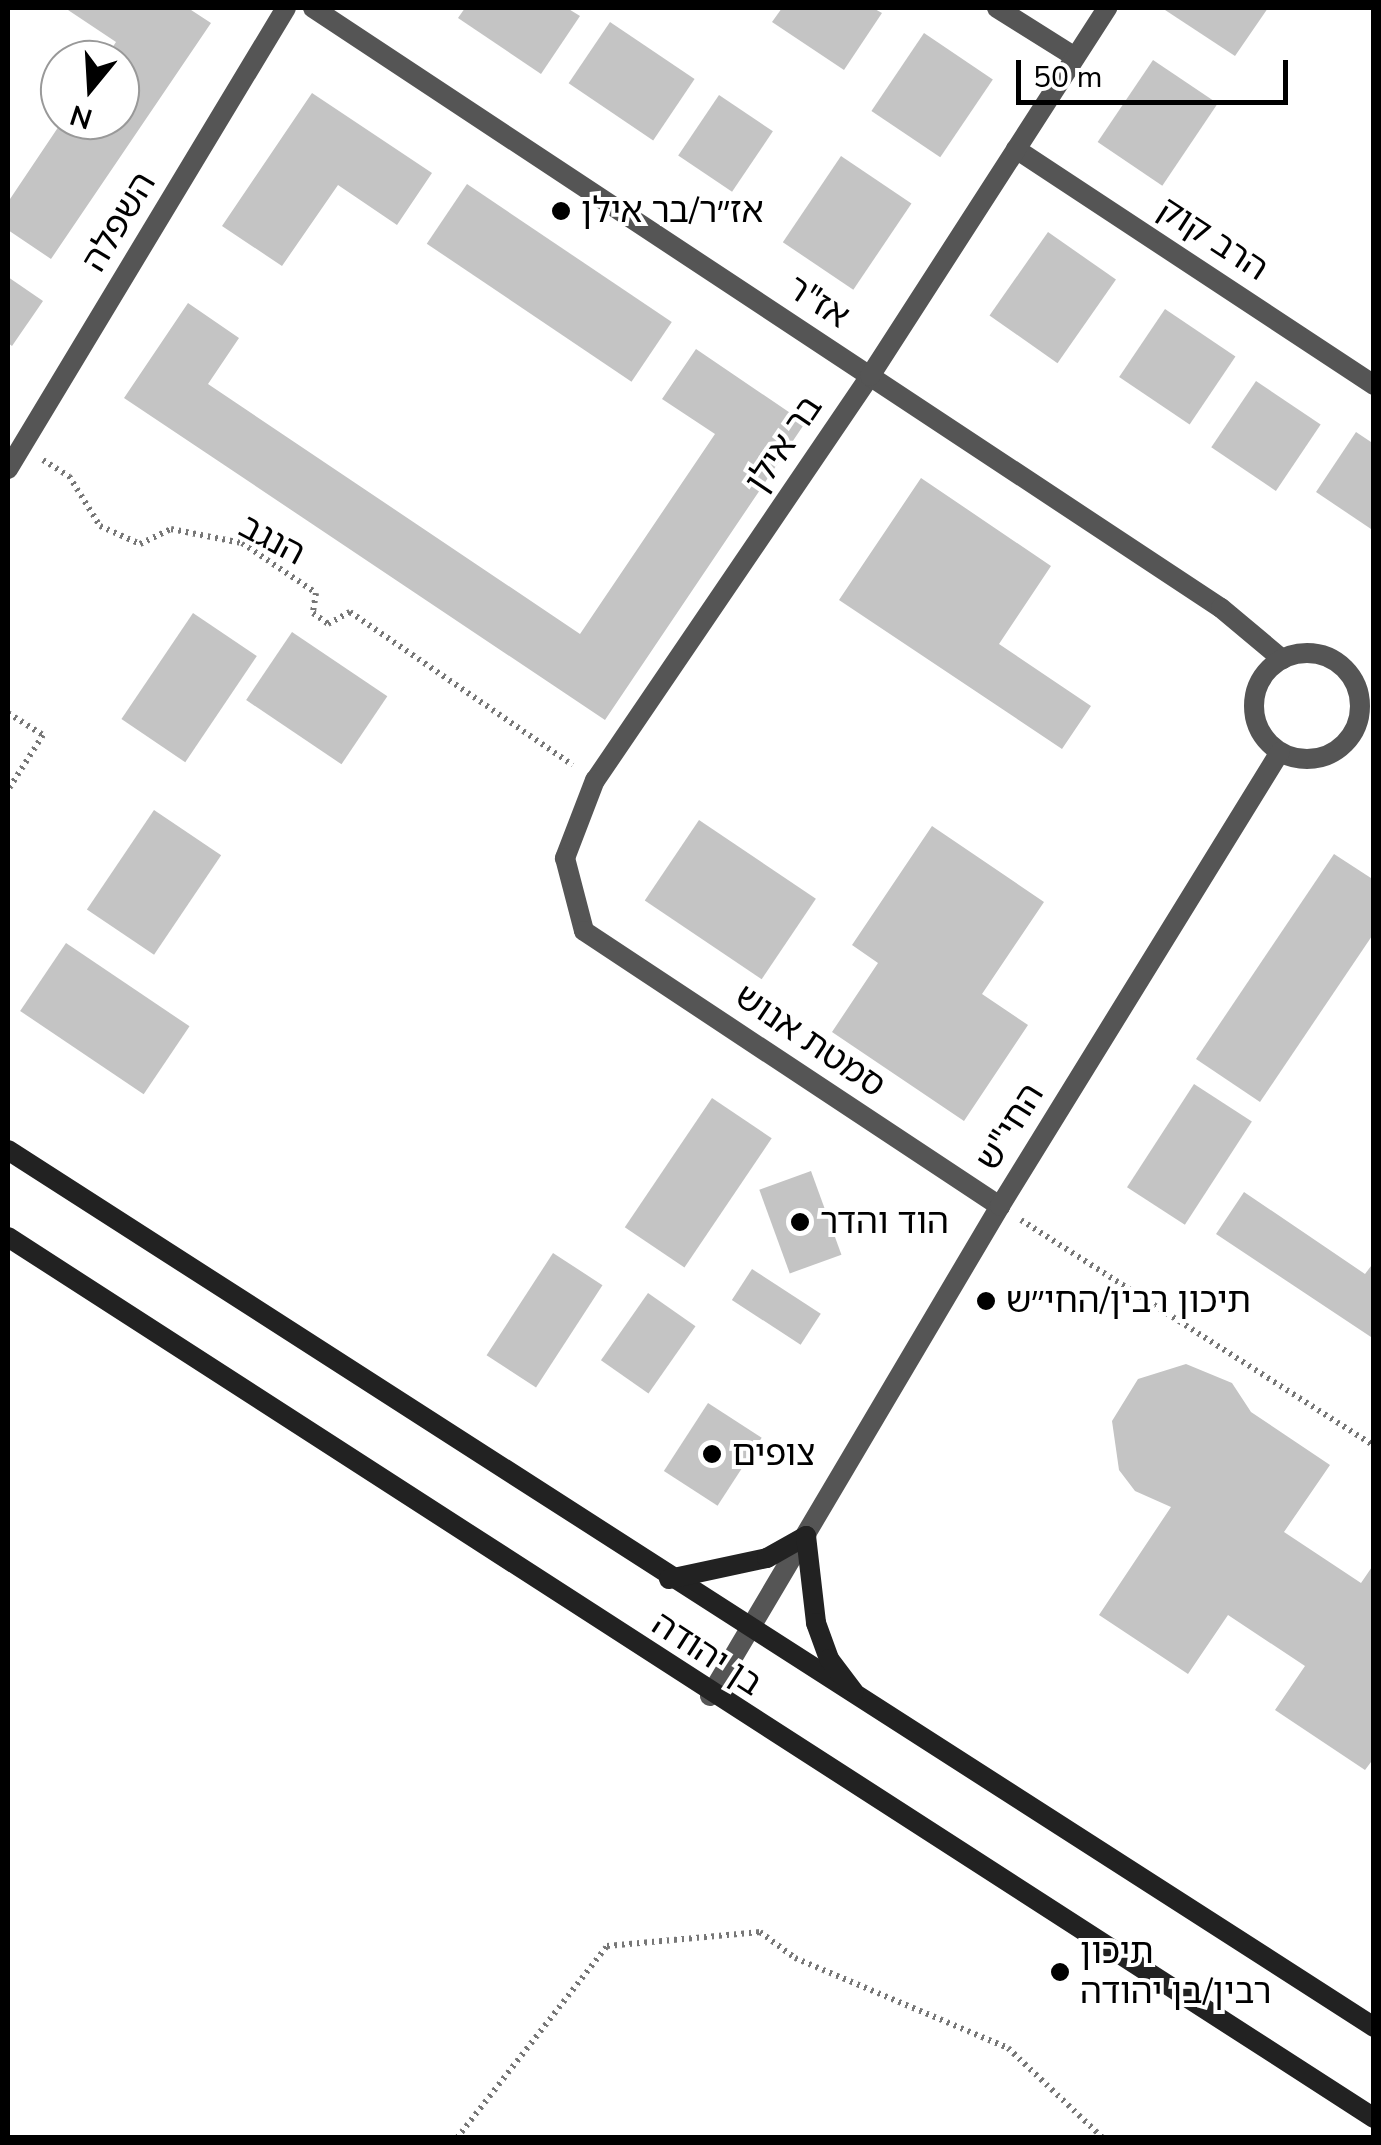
<!DOCTYPE html>
<meta charset="utf-8">
<style>
body{margin:0}
#map{position:relative;width:1381px;height:2145px;overflow:hidden;background:#fff;font-family:"Nunito Sans","Noto Sans Hebrew",sans-serif}
div>[style]{position:absolute}
.building>*{inset:0;background:#c4c4c4;transform-origin:0 0}
.path>*{height:6px;margin-top:-3px;transform-origin:0;background:repeating-linear-gradient(90deg,#777 0 2.5px,transparent 0 7.5px)}
.minor>*{height:20px;margin:-10px;padding:0 10px;transform-origin:10px;border-radius:10px;background:#555}
.tertiary>*{height:20px;margin:-10px;padding:0 10px;transform-origin:10px;border-radius:10px;background:#555}
.tertiary>.ring{margin:-10px;padding:0;box-sizing:content-box;background:none;border:20px solid #555;border-radius:50%}
.secondary>*{height:20px;margin:-10px;padding:0 10px;transform-origin:10px;border-radius:10px;background:#222}
.dots>*{width:28px;height:28px;translate:-50% -50%;box-sizing:border-box;border:5px solid #fff;border-radius:50%}
span{translate:-50% -50%;white-space:nowrap;text-align:center;line-height:1.15;-webkit-text-stroke:8px #fff;paint-order:stroke}
.poi-label{font-size:35px;color:#000}
.left{translate:0 -50%;text-align:left}
.street-label{font-size:35px;color:#000}
.frame{position:absolute;inset:0;border:10px solid #000;pointer-events:none}
.north{position:absolute;left:40px;top:40px;width:100px;height:100px;box-sizing:border-box;background:#fff;border:2px solid #999;border-radius:50%;rotate:198deg;font-size:28px;font-weight:700;line-height:40px;text-align:center;color:#000}
.north::after{content:'';display:block;margin:auto;width:35px;height:45px;background:#000;clip-path:polygon(50% 0,100% 100%,50% 72%,0 100%)}
.scale{position:absolute;left:1016px;top:60px;width:272px;height:45px;box-sizing:border-box;border:5px solid #000;border-top:0;padding-left:12px;font-size:30px;line-height:35px;white-space:nowrap;color:#000;-webkit-text-stroke:8px #fff;paint-order:stroke}
</style>
<div id="map">
<div class="building">
<i style="clip-path:polygon(65px 8px,188px 8px,211px 23px,51px 259px,8px 230px,8px 202px,63px 120px,120px 120px,120px 60px,104px 60px,116px 42px)"></i>
<i style="clip-path:polygon(465px 8px,567px 8px,580px 16px,541px 74px,458px 18px)"></i>
<i style="clip-path:polygon(782px 8px,873px 8px,882px 13px,844px 70px,772px 22px)"></i>
<i style="clip-path:polygon(1162px 8px,1268px 8px,1235px 56px)"></i>
<i style="left:610px;top:22px;width:102px;height:74px;rotate:34deg"></i>
<i style="left:924px;top:33px;width:83px;height:94px;rotate:34deg"></i>
<i style="left:1153px;top:60px;width:78px;height:99px;rotate:34deg"></i>
<i style="clip-path:polygon(312px 93px,432px 173px,397px 225px,338px 185px,282px 266px,222px 226px)"></i>
<i style="left:719px;top:95px;width:65px;height:73px;rotate:34deg"></i>
<i style="left:841px;top:156px;width:85px;height:104px;rotate:34deg"></i>
<i style="left:467px;top:184px;width:247px;height:72px;rotate:34deg"></i>
<i style="left:1048px;top:232px;width:83px;height:102px;rotate:35deg"></i>
<i style="clip-path:polygon(8px 277px,43px 301px,12px 346px,8px 343px)"></i>
<i style="clip-path:polygon(188px 303px,239px 338px,208px 384px,580px 634px,715px 434px,662px 399px,696px 349px,805px 423px,605px 720px,124px 398px)"></i>
<i style="left:1165px;top:309px;width:85px;height:82px;rotate:34deg"></i>
<i style="left:1256px;top:381px;width:78px;height:80px;rotate:34deg"></i>
<i style="clip-path:polygon(1356px 432px,1374px 444px,1374px 531px,1316px 492px)"></i>
<i style="clip-path:polygon(921px 478px,1051px 566px,999px 644px,1091px 706px,1062px 749px,839px 600px)"></i>
<i style="left:193px;top:613px;width:77px;height:128px;rotate:34deg"></i>
<i style="left:292px;top:632px;width:115px;height:82px;rotate:34deg"></i>
<i style="left:154px;top:810px;width:81px;height:120px;rotate:34deg"></i>
<i style="left:699px;top:820px;width:141px;height:97px;rotate:34deg"></i>
<i style="clip-path:polygon(932px 826px,1044px 902px,982px 994px,1028px 1025px,964px 1121px,832px 1032px,878px 963px,852px 945px)"></i>
<i style="clip-path:polygon(1334px 854px,1374px 880px,1374px 933px,1260px 1102px,1196px 1059px)"></i>
<i style="left:66px;top:943px;width:149px;height:82px;rotate:34deg"></i>
<i style="left:1194px;top:1084px;width:69px;height:123px;rotate:33deg"></i>
<i style="left:712px;top:1098px;width:72px;height:156px;rotate:34deg"></i>
<i style="left:811px;top:1171px;width:89px;height:55px;rotate:70deg"></i>
<i style="clip-path:polygon(1244px 1192px,1365px 1274px,1374px 1262px,1374px 1339px,1216px 1234px)"></i>
<i style="left:553px;top:1253px;width:59px;height:122px;rotate:33deg"></i>
<i style="left:752px;top:1269px;width:82px;height:37px;rotate:33deg"></i>
<i style="left:648px;top:1293px;width:58px;height:82px;rotate:35deg"></i>
<i style="clip-path:polygon(1186px 1364px,1232px 1383px,1251px 1412px,1330px 1465px,1284px 1532px,1361px 1583px,1374px 1564px,1374px 1758px,1365px 1770px,1275px 1710px,1305px 1666px,1228px 1615px,1188px 1674px,1099px 1615px,1171px 1507px,1135px 1491px,1119px 1470px,1112px 1421px,1138px 1379px)"></i>
<i style="left:708px;top:1403px;width:64px;height:81px;rotate:33deg"></i>
</div>
<div class="path">
<i style="left:43px;top:460px;width:31px;rotate:32deg"></i>
<i style="left:69px;top:476px;width:59px;rotate:58.2deg"></i>
<i style="left:100px;top:526px;width:44px;rotate:24.2deg"></i>
<i style="left:140px;top:544px;width:34px;rotate:-26deg"></i>
<i style="left:171px;top:529px;width:72px;rotate:11.2deg"></i>
<i style="left:242px;top:543px;width:89px;rotate:34deg"></i>
<i style="left:316px;top:593px;width:20px;rotate:99deg"></i>
<i style="left:313px;top:613px;width:19px;rotate:36deg"></i>
<i style="left:328px;top:624px;width:25px;rotate:-29deg"></i>
<i style="left:350px;top:612px;width:270px;rotate:34.5deg"></i>
<i style="left:8px;top:713px;width:41px;rotate:32.2deg"></i>
<i style="left:43px;top:735px;width:65px;rotate:122.5deg"></i>
<i style="left:1021px;top:1220px;width:419px;rotate:32.6deg"></i>
<i style="left:457px;top:2138px;width:244px;rotate:-52deg"></i>
<i style="left:607px;top:1946px;width:154px;rotate:-5.2deg"></i>
<i style="left:760px;top:1932px;width:44px;rotate:36.6deg"></i>
<i style="left:795px;top:1958px;width:231px;rotate:22.9deg"></i>
<i style="left:1008px;top:2048px;width:131px;rotate:43.5deg"></i>
</div>
<div class="minor">
<i style="left:997px;top:8px;width:92px;rotate:32.1deg"></i>
<i style="left:1016px;top:149px;width:429px;rotate:33.4deg"></i>
<i style="left:870px;top:376px;width:489px;rotate:124.2deg"></i>
<i style="left:595px;top:780px;width:84px;rotate:111deg"></i>
<i style="left:565px;top:858px;width:75px;rotate:75.4deg"></i>
<i style="left:584px;top:931px;width:499px;rotate:33.5deg"></i>
<i style="left:8px;top:469px;width:538px;rotate:-58.91deg"></i>
</div>
<div class="tertiary">
<i style="left:313px;top:8px;width:1088px;rotate:33.46deg"></i>
<i style="left:1221px;top:608px;width:80px;rotate:39.9deg"></i>
<i style="left:870px;top:376px;width:438px;rotate:-57.2deg"></i>
<i class="ring" style="left:1254px;top:653px;width:86px;height:86px"></i>
<i style="left:710px;top:1696px;width:569px;rotate:-59.38deg"></i>
<i style="left:1000px;top:1206px;width:533px;rotate:-58.34deg"></i>
</div>
<div class="secondary">
<i style="left:8px;top:1150px;width:1623px;rotate:32.7deg"></i>
<i style="left:8px;top:1237px;width:1625px;rotate:32.82deg"></i>
<i style="left:669px;top:1579px;width:100px;rotate:-12.1deg"></i>
<i style="left:767px;top:1558px;width:45px;rotate:-29.4deg"></i>
<i style="left:806px;top:1536px;width:88px;rotate:83.4deg"></i>
<i style="left:816px;top:1623px;width:38px;rotate:70deg"></i>
<i style="left:829px;top:1659px;width:41px;rotate:52.9deg"></i>
</div>
<div class="dots">
<i style="left:561px;top:211px;background:#000"></i>
<i style="left:800px;top:1222px;background:#000"></i>
<i style="left:986px;top:1301px;background:#000"></i>
<i style="left:712px;top:1454px;background:#000"></i>
<i style="left:1060px;top:1972px;background:#000"></i>
</div>
<div class="poi-label">
<span class="left" style="left:581px;top:211px">אז״ר/בר אילן</span>
<span class="left" style="left:820px;top:1222px">הוד והדר</span>
<span class="left" style="left:1006px;top:1301px">תיכון רבין/החי״ש</span>
<span class="left" style="left:732px;top:1454px">צופים</span>
<span class="left" style="left:1080px;top:1972px">תיכון<br>רבין/בן יהודה</span>
</div>
<div class="street-label">
<span style="left:119px;top:222px;rotate:-59deg">השפלה</span>
<span style="left:1213px;top:239px;rotate:33deg">הרב קוק</span>
<span style="left:818px;top:302px;rotate:33deg">אז"ר</span>
<span style="left:784px;top:444px;rotate:-56deg">בר אילן</span>
<span style="left:272px;top:540px;rotate:28deg">הנגב</span>
<span style="left:810px;top:1041px;rotate:34deg">סמטת אנוש</span>
<span style="left:1010px;top:1127px;rotate:-58deg">החי"ש</span>
<span style="left:707px;top:1654px;rotate:33deg">בן יהודה</span>
</div>
<div class="frame"></div>
<div class="north">N</div>
<div class="scale">50 m</div>
</div>
